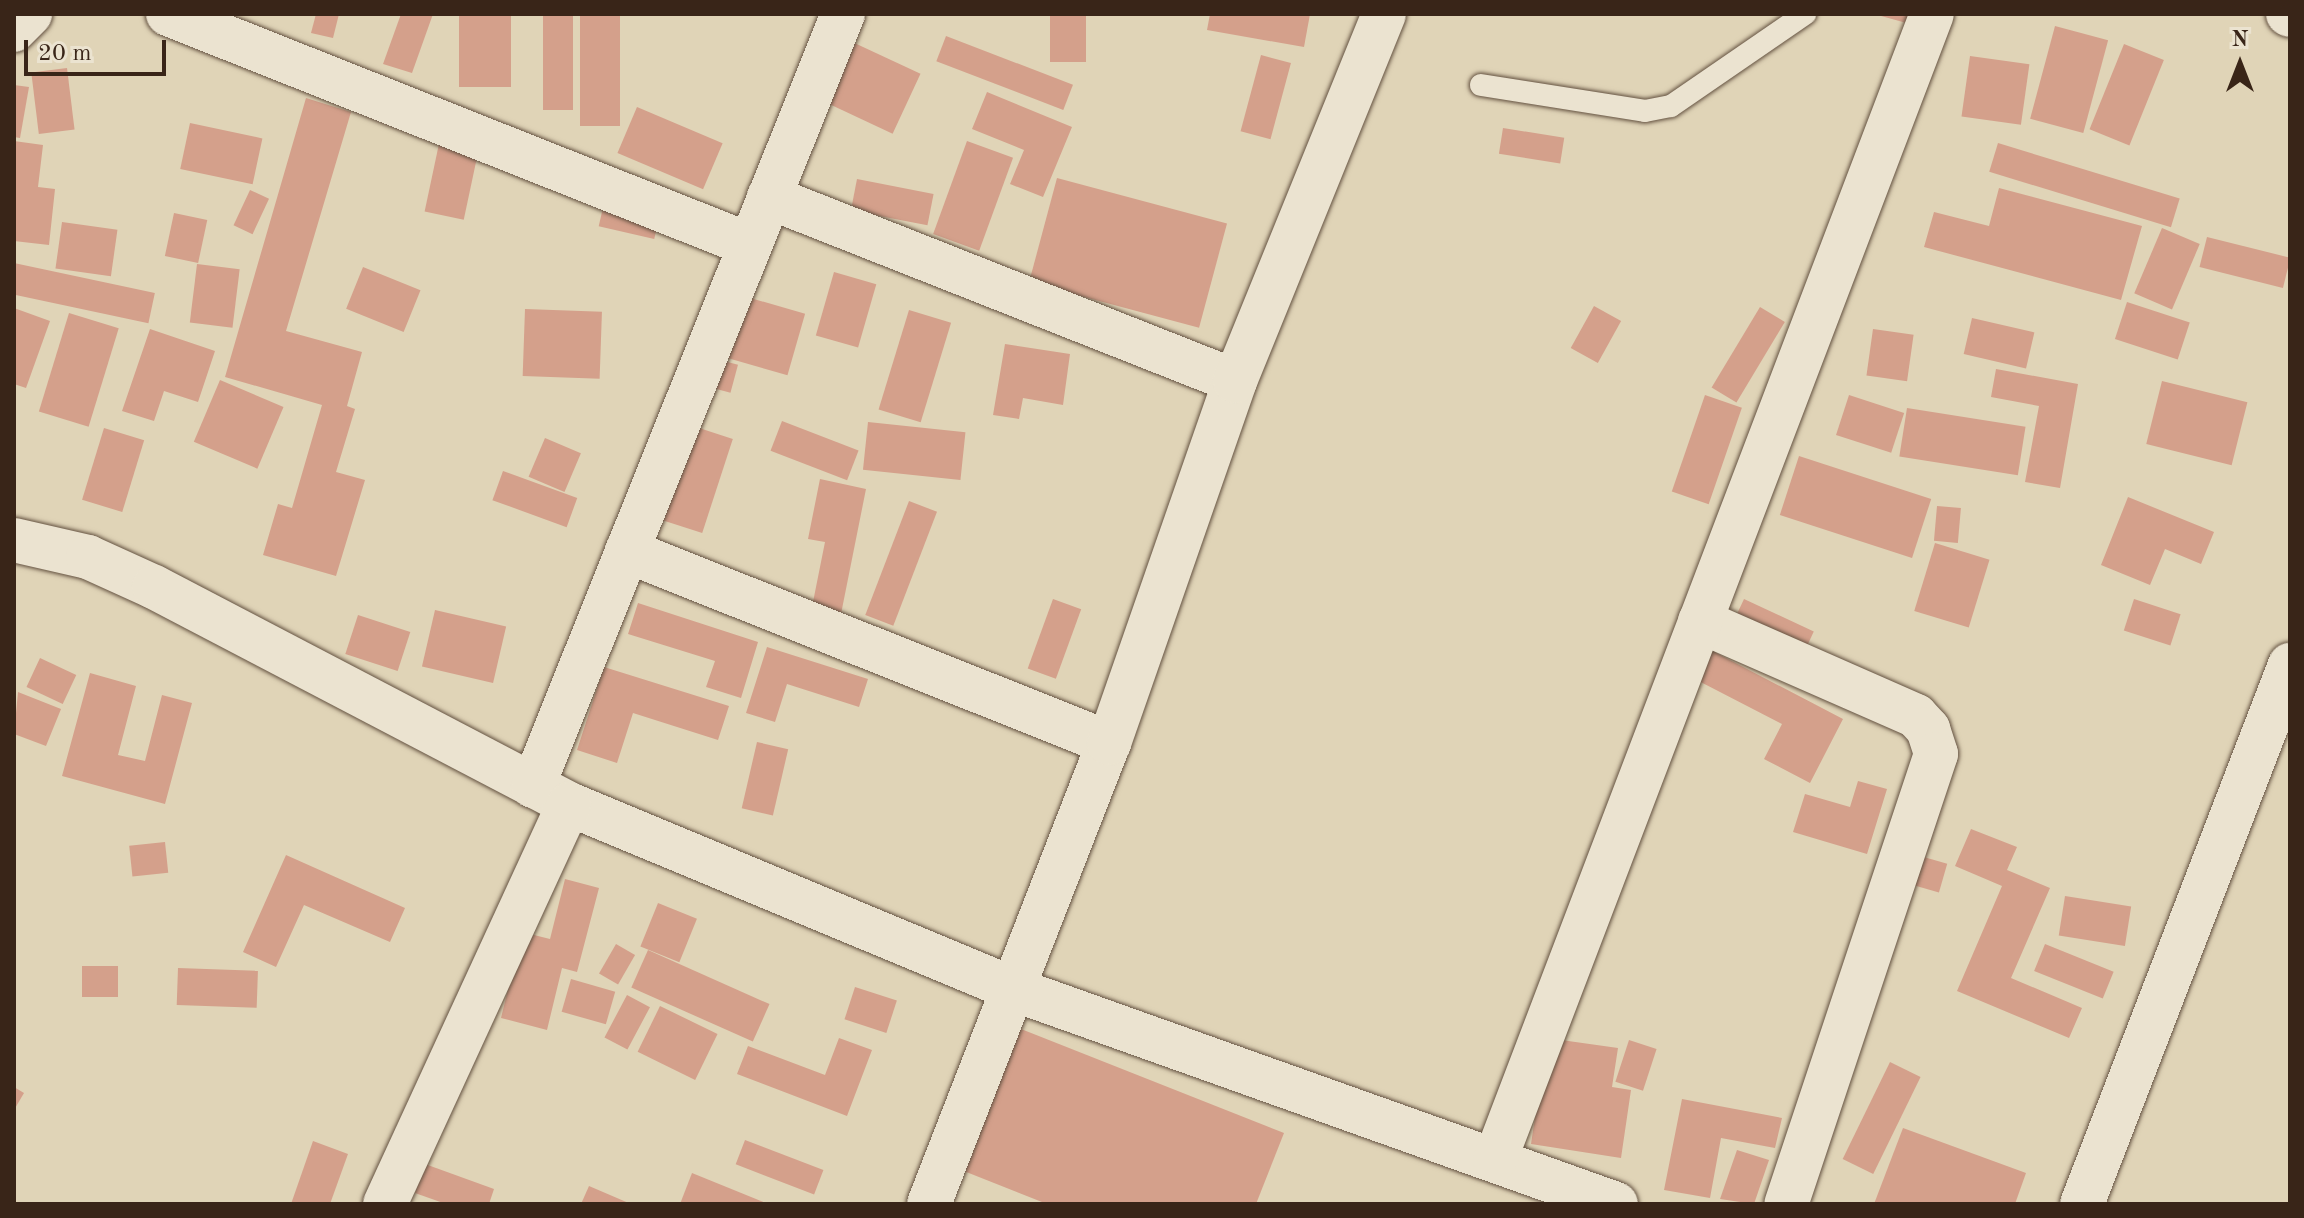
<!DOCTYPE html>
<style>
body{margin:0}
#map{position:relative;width:2304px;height:1218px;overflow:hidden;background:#e0d4b7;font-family:"Old Standard TT",serif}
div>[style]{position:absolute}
.building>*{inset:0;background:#d4a08b;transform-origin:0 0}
.roads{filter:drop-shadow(0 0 2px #635140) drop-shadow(0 0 2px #635140)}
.service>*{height:22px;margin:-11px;padding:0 11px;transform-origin:11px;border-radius:11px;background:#ebe3d0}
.minor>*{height:44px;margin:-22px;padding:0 22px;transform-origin:22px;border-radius:22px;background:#ebe3d0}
.tertiary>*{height:44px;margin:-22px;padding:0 22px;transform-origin:22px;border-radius:22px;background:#ebe3d0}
span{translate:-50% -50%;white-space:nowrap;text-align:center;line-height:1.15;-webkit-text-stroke:6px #ebe3d0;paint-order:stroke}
.frame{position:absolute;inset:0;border:16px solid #392518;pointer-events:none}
.north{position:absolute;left:2200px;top:24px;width:80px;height:80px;-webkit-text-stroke:6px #ebe3d0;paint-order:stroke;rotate:0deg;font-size:22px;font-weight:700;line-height:32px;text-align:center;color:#392518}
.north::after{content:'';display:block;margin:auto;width:28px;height:36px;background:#392518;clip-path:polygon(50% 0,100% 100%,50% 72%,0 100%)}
.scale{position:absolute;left:24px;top:40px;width:142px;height:36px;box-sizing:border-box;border:4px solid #392518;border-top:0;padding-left:10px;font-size:24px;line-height:28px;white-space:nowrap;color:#392518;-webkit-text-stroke:6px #ebe3d0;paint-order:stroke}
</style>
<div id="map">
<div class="building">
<i style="clip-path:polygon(316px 14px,339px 14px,333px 38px,311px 33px)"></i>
<i style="clip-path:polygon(401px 14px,433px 14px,412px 73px,383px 64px)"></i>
<i style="left:459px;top:14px;width:52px;height:73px"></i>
<i style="left:543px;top:14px;width:30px;height:96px"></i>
<i style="left:580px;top:14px;width:40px;height:112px"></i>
<i style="left:1050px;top:14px;width:36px;height:48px"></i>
<i style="clip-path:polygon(1210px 14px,1310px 14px,1304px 47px,1207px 30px)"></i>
<i style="clip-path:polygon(1874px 14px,1912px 14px,1910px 24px)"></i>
<i style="left:2055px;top:26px;width:55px;height:96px;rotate:15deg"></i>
<i style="left:946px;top:36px;width:136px;height:27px;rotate:21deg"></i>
<i style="left:848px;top:40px;width:80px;height:66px;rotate:25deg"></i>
<i style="left:2124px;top:44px;width:43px;height:92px;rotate:22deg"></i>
<i style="left:1261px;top:55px;width:31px;height:79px;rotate:15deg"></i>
<i style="left:1970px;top:56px;width:60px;height:61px;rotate:8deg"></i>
<i style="left:67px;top:68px;width:62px;height:36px;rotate:83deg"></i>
<i style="clip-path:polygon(14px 85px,29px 87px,20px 138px,14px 137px)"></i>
<i style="clip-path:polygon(987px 92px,1072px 127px,1043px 197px,1010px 184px,1024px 150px,972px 129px)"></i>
<i style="clip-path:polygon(306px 98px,351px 112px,286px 331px,362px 352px,347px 406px,355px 409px,336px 472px,365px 480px,336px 576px,263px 555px,278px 504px,292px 508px,322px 405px,225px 377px)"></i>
<i style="left:637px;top:107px;width:93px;height:50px;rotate:23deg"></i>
<i style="left:190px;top:123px;width:74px;height:47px;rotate:12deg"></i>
<i style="left:1503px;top:128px;width:62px;height:26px;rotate:9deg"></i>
<i style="left:440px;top:139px;width:40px;height:74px;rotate:12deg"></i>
<i style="clip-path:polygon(14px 141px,43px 145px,38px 187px,55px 189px,49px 245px,14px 241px)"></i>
<i style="left:967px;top:141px;width:49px;height:99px;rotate:20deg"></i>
<i style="left:1998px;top:143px;width:190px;height:30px;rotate:17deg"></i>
<i style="left:1057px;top:178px;width:176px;height:108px;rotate:15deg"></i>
<i style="left:857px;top:179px;width:78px;height:32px;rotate:11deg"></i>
<i style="clip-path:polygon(1999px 188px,2142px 226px,2121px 300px,1924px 247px,1934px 212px,1989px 226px)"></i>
<i style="left:250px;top:190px;width:21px;height:39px;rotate:25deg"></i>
<i style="left:605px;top:199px;width:57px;height:28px;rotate:13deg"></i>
<i style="left:174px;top:213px;width:34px;height:44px;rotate:12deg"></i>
<i style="left:62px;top:222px;width:56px;height:47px;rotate:8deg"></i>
<i style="left:2162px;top:228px;width:41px;height:71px;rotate:23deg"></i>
<i style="left:2207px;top:237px;width:86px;height:31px;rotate:14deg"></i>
<i style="left:14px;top:263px;width:144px;height:31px;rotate:12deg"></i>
<i style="left:197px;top:264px;width:43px;height:59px;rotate:7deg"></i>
<i style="left:363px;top:267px;width:62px;height:45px;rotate:22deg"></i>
<i style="left:834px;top:272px;width:44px;height:66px;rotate:16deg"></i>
<i style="left:733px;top:293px;width:75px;height:64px;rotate:16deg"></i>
<i style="left:2127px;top:302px;width:66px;height:39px;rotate:18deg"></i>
<i style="left:1594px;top:306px;width:31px;height:48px;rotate:29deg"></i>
<i style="left:1760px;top:307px;width:29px;height:94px;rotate:31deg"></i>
<i style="clip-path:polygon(14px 308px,50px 321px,26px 388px,14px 384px)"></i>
<i style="left:525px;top:309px;width:77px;height:67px;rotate:2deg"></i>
<i style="left:909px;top:310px;width:44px;height:104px;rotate:17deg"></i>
<i style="left:69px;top:313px;width:52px;height:103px;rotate:17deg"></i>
<i style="left:1972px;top:318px;width:64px;height:37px;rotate:13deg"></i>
<i style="clip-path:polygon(150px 329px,215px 351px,198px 402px,164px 391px,154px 421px,122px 411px)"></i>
<i style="left:1873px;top:329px;width:41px;height:47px;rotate:8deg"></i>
<i style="clip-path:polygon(1005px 344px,1070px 354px,1063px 405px,1023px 398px,1019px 419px,993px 415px)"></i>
<i style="left:709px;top:357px;width:30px;height:29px;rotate:15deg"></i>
<i style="clip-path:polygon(1996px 369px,2078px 384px,2060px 488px,2025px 482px,2039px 406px,1991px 397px)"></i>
<i style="left:220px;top:380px;width:69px;height:67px;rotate:23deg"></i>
<i style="left:2162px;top:381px;width:88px;height:65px;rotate:14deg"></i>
<i style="left:1705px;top:395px;width:39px;height:102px;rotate:19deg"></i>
<i style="left:1849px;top:395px;width:58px;height:42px;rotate:18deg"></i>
<i style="left:1907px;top:408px;width:120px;height:49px;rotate:9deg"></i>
<i style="left:782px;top:421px;width:82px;height:32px;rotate:21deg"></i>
<i style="left:868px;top:422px;width:98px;height:48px;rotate:6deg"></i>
<i style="left:690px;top:425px;width:45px;height:99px;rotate:18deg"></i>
<i style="left:104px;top:428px;width:42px;height:75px;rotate:17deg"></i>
<i style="left:545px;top:438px;width:39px;height:42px;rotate:23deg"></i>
<i style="left:1799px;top:456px;width:139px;height:62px;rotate:18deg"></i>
<i style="left:503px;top:471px;width:79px;height:31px;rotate:20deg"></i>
<i style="clip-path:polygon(820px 479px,866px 489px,841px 614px,812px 607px,825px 542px,808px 539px)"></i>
<i style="clip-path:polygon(2128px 497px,2214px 532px,2201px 564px,2165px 549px,2150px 585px,2101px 565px)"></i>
<i style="left:909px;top:501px;width:30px;height:122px;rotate:21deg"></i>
<i style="left:1937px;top:506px;width:24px;height:35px;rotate:5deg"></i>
<i style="left:1935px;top:543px;width:57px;height:71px;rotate:17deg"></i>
<i style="left:1053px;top:599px;width:30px;height:74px;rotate:20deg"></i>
<i style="left:1744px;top:599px;width:77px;height:32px;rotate:25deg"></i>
<i style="left:2134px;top:599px;width:49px;height:33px;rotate:18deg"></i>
<i style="clip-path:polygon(638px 603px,758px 642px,741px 698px,706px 687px,715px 661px,628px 634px)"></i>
<i style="left:435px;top:610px;width:73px;height:58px;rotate:13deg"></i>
<i style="left:358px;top:615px;width:55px;height:41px;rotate:18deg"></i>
<i style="clip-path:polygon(767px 647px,868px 679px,859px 707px,787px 684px,775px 722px,746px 713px)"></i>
<i style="clip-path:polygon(1705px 647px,1843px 719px,1810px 783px,1764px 759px,1782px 724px,1689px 676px)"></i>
<i style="left:40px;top:658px;width:40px;height:32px;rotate:25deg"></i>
<i style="clip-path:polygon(604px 667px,729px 706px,718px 740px,633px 713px,617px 763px,577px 750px)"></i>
<i style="clip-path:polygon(90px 673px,136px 686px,118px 755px,145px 761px,162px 695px,192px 703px,165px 804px,62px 776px)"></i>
<i style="clip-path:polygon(18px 692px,61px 709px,46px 746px,14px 734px)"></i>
<i style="left:757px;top:742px;width:32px;height:68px;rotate:13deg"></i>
<i style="clip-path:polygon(1858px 781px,1887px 789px,1867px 854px,1793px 832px,1805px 794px,1850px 807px)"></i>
<i style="clip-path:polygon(1971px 829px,2017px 847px,2007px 870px,2050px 888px,2011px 978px,2082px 1008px,2069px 1038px,1957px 991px,2002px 886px,1955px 866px)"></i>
<i style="left:165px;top:842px;width:31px;height:36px;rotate:84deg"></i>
<i style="left:1903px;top:851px;width:46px;height:30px;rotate:16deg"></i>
<i style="clip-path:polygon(286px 855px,405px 908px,390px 942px,304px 905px,276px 967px,243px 952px)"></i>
<i style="clip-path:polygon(565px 879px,599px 888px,577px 972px,562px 968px,547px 1030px,501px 1018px,522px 932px,550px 939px)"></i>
<i style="left:2065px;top:896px;width:67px;height:40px;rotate:9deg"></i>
<i style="left:658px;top:903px;width:42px;height:47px;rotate:22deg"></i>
<i style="left:616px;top:944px;width:22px;height:34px;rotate:30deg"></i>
<i style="left:2045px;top:944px;width:74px;height:29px;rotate:22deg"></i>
<i style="left:648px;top:950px;width:133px;height:41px;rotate:24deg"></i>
<i style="left:118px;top:966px;width:31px;height:36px;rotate:90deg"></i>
<i style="left:178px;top:968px;width:80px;height:37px;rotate:2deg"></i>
<i style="left:571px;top:979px;width:46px;height:34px;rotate:16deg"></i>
<i style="left:855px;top:987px;width:44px;height:34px;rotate:18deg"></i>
<i style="left:627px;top:995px;width:26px;height:48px;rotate:28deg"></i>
<i style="left:660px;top:1006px;width:64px;height:51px;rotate:26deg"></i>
<i style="clip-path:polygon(993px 1018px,1284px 1133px,1256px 1204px,1047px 1204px,936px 1160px)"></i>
<i style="clip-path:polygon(839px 1038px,872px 1050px,847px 1116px,737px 1074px,748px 1046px,825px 1075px)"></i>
<i style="clip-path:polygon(1547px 1038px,1618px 1048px,1612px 1087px,1631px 1090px,1621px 1158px,1531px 1144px)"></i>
<i style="left:1629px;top:1040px;width:29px;height:44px;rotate:18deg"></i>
<i style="left:1890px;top:1062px;width:34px;height:108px;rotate:26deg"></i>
<i style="clip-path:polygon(14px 1087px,24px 1093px,14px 1110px)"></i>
<i style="clip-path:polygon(1682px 1099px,1782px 1118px,1775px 1148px,1721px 1138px,1710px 1198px,1664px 1190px)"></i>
<i style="clip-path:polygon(1903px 1128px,2026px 1173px,2015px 1204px,1874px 1204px)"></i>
<i style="left:745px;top:1140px;width:84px;height:26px;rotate:21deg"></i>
<i style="clip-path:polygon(313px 1141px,348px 1154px,330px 1204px,291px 1204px)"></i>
<i style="clip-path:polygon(1737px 1150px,1769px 1160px,1754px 1204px,1720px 1199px)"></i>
<i style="clip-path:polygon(425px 1164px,494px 1189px,489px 1204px,446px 1204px,415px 1193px)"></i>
<i style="clip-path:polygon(692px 1173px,768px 1204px,680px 1204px)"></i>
<i style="clip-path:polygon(589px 1186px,631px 1204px,581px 1204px)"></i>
</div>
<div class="roads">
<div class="service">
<i style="left:1481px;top:85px;width:166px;rotate:9deg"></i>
<i style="left:1645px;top:111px;width:26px;rotate:-11deg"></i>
<i style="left:1671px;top:106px;width:163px;rotate:-34.5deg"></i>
</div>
<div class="minor">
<i style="left:168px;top:14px;width:626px;rotate:21.65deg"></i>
<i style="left:14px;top:30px;width:23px;rotate:-45deg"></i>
<i style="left:769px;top:197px;width:501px;rotate:21.55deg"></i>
<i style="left:14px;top:540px;width:76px;rotate:12.9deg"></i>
<i style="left:88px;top:557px;width:72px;rotate:24.4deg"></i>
<i style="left:154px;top:587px;width:468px;rotate:27.6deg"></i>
<i style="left:569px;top:804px;width:481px;rotate:22.6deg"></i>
<i style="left:1013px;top:989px;width:640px;rotate:19.62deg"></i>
<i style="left:627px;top:551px;width:519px;rotate:21.72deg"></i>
<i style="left:1700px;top:621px;width:236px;rotate:23.7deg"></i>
<i style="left:1916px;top:716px;width:18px;rotate:47deg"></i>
<i style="left:1928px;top:729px;width:26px;rotate:72deg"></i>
<i style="left:1936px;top:754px;width:474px;rotate:108.4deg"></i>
<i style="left:533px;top:786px;width:832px;rotate:-68.12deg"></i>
<i style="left:1495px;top:1160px;width:1226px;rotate:-69.13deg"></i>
<i style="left:385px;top:1204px;width:440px;rotate:-65.3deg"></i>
<i style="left:2082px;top:1204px;width:578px;rotate:-68.9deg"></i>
</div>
<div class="tertiary">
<i style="left:2288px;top:14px;width:2px;rotate:27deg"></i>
<i style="left:929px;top:1204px;width:495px;rotate:-68.7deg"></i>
<i style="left:1109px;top:743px;width:383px;rotate:-70.8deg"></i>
<i style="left:1235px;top:381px;width:396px;rotate:-67.9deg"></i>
</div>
</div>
<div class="frame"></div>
<div class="north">N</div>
<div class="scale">20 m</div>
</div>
